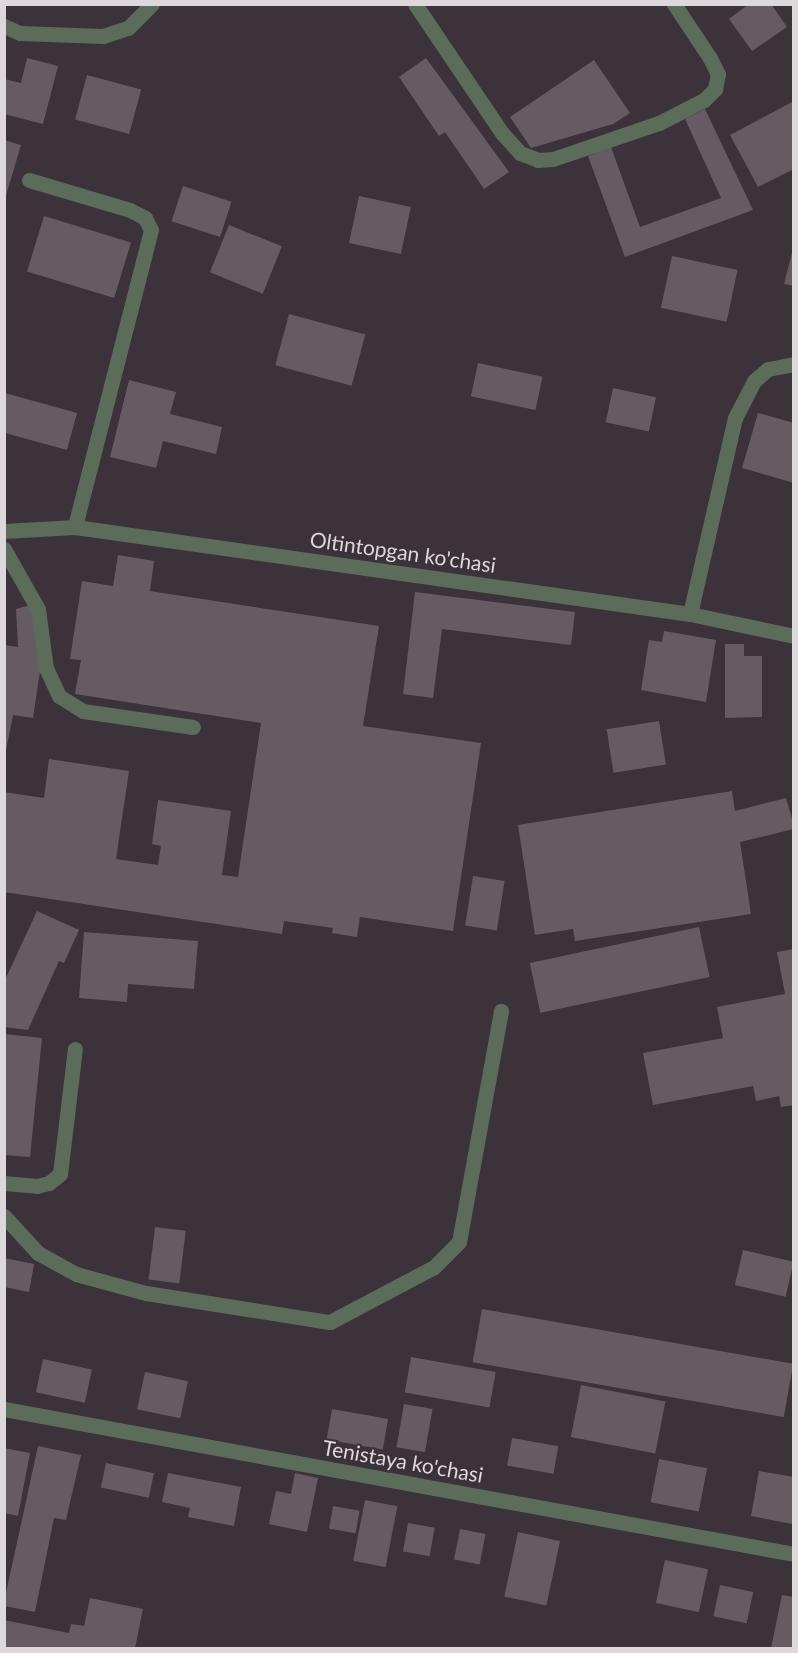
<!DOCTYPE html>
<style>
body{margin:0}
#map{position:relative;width:798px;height:1653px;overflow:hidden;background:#3c3239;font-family:Lato,sans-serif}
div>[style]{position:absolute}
.building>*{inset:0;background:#665b63;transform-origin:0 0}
.minor>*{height:15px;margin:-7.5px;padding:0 7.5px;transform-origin:7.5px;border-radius:7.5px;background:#5b6c5a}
span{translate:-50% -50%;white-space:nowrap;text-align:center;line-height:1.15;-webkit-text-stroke:4.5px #3c3239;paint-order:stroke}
.street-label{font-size:21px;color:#ded7dc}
.frame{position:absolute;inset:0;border:6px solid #ded7dc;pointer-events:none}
</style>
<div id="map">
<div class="building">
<i style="clip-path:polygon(749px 4px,771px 4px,787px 27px,752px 51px,729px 19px)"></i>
<i style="clip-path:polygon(27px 58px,58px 66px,43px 124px,4px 114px,4px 79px,21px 83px)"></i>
<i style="clip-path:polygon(426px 58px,509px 172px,484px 189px,445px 132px,439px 136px,399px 77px)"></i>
<i style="clip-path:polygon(594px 60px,630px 113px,613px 124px,531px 148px,510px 117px)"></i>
<i style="left:87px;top:75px;width:56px;height:46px;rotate:15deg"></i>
<i style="clip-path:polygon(794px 101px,794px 169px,758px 187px,730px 135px)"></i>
<i style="clip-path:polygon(705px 109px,753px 210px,625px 257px,588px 156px,611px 147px,640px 227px,721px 198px,685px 119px)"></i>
<i style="clip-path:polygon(4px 140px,21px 145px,5px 199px,4px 199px)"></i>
<i style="left:183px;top:186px;width:51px;height:37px;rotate:18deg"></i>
<i style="left:359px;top:196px;width:53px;height:48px;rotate:12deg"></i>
<i style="left:44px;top:216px;width:91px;height:58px;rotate:17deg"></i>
<i style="left:229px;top:225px;width:57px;height:51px;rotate:22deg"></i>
<i style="clip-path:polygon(793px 249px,794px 249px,794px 286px,784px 284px)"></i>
<i style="left:672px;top:256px;width:67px;height:53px;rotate:12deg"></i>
<i style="left:289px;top:314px;width:79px;height:53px;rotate:15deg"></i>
<i style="left:478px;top:363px;width:66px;height:34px;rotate:12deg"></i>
<i style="clip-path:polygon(129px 380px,176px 392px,170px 414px,222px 427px,216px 454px,163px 441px,156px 468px,110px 457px)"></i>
<i style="left:613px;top:388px;width:44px;height:35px;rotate:12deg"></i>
<i style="clip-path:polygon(5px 393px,77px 413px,67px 450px,5px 433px)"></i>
<i style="clip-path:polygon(758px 413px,794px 423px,794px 483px,742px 468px)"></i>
<i style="clip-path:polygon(118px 555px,154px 561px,150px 591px,379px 626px,363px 726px,481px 743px,453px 931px,360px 917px,357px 937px,332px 933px,333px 928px,284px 921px,282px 934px,4px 892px,4px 792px,44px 798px,49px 759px,129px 771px,116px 859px,158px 865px,161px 846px,152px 844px,158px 800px,231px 811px,222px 875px,238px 877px,261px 723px,75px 694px,81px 660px,70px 659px,82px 581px,113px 586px)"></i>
<i style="clip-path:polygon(415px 592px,575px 612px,571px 645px,442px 629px,433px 698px,403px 694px)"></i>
<i style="clip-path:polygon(30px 605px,43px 651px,33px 718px,13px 715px,4px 761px,4px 645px,18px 647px,16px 609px)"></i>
<i style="clip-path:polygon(664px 631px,716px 640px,706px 702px,641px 690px,649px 640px,662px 642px)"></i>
<i style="clip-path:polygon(725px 644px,744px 644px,744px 656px,762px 656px,762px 717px,725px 718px)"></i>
<i style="left:659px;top:721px;width:44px;height:53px;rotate:81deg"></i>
<i style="clip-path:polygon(732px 791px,735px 811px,786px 798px,794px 825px,794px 829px,740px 842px,751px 914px,575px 941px,573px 929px,535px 935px,518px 825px)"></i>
<i style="left:473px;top:876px;width:32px;height:50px;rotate:9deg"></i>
<i style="clip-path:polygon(37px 911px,79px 930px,64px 963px,59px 961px,28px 1030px,4px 1027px,4px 982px)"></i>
<i style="left:699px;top:927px;width:51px;height:173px;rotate:78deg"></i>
<i style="clip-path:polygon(84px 932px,198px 941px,194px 989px,128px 984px,127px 1002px,79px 998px)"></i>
<i style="clip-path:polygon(794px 949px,794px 1105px,781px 1107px,779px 1096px,756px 1101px,753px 1086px,653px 1105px,643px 1053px,723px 1038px,717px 1007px,785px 994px,777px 952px)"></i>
<i style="clip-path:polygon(4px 1034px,42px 1038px,30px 1157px,4px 1155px)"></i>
<i style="left:155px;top:1227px;width:31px;height:53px;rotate:7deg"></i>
<i style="left:743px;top:1250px;width:52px;height:36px;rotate:13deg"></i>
<i style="clip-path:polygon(4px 1258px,34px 1264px,29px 1292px,4px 1287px)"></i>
<i style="left:482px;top:1309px;width:316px;height:54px;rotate:10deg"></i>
<i style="left:411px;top:1357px;width:86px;height:36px;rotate:10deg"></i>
<i style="left:43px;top:1359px;width:50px;height:34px;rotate:12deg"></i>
<i style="left:145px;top:1372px;width:44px;height:38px;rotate:12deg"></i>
<i style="left:581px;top:1385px;width:86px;height:53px;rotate:11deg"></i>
<i style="left:404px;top:1404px;width:29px;height:44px;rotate:10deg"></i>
<i style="left:332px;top:1409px;width:57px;height:31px;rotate:10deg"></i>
<i style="left:512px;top:1438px;width:47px;height:28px;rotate:10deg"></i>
<i style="clip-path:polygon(38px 1446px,81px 1455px,66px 1520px,54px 1518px,35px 1612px,4px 1606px,4px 1602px)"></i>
<i style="clip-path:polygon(4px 1448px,30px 1453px,18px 1516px,4px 1513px)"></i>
<i style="left:659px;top:1459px;width:49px;height:44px;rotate:11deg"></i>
<i style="left:106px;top:1463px;width:49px;height:25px;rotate:12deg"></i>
<i style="clip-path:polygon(759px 1471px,794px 1477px,792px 1524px,751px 1516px)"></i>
<i style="clip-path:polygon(168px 1473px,241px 1487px,234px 1526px,188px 1517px,190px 1508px,162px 1502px)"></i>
<i style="clip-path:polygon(295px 1473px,318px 1478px,307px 1532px,269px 1524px,276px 1491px,291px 1494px)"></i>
<i style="left:365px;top:1500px;width:33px;height:62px;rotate:11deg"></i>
<i style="left:333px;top:1506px;width:27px;height:23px;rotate:10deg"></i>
<i style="left:408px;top:1523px;width:27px;height:29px;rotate:10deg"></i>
<i style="left:460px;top:1529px;width:26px;height:31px;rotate:11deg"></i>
<i style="left:518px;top:1532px;width:43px;height:66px;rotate:12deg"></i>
<i style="left:665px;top:1560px;width:44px;height:44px;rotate:12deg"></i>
<i style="left:720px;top:1585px;width:34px;height:32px;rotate:12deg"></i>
<i style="clip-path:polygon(782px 1595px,794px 1597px,794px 1648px,771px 1648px)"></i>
<i style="clip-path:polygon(90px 1598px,143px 1609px,135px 1648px,4px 1648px,4px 1620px,69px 1633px,71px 1624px,84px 1626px)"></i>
</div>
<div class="minor">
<i style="left:415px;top:4px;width:156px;rotate:56deg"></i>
<i style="left:502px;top:133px;width:27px;rotate:48deg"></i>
<i style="left:520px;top:153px;width:19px;rotate:21deg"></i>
<i style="left:538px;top:160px;width:15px;rotate:-4deg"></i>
<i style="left:553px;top:159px;width:112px;rotate:-18.8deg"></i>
<i style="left:659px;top:123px;width:51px;rotate:-27.1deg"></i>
<i style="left:704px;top:100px;width:16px;rotate:-45deg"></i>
<i style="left:715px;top:89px;width:15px;rotate:-79deg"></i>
<i style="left:718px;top:74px;width:18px;rotate:-117deg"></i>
<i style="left:710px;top:58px;width:65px;rotate:-123.7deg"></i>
<i style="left:4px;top:26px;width:17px;rotate:24deg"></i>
<i style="left:20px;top:33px;width:83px;rotate:2.1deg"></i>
<i style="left:103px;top:36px;width:26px;rotate:-18deg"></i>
<i style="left:128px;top:28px;width:34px;rotate:-45deg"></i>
<i style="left:29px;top:180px;width:105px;rotate:16.5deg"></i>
<i style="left:130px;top:210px;width:17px;rotate:28deg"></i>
<i style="left:145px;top:218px;width:13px;rotate:63deg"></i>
<i style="left:151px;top:230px;width:307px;rotate:104.4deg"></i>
<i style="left:4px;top:531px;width:71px;rotate:-3.2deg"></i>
<i style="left:75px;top:527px;width:621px;rotate:8.05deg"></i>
<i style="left:690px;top:614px;width:106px;rotate:11.9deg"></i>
<i style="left:4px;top:549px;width:69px;rotate:60.5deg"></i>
<i style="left:38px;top:609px;width:60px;rotate:82.3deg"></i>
<i style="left:46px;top:668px;width:31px;rotate:65deg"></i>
<i style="left:59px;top:696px;width:28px;rotate:32deg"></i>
<i style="left:83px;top:711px;width:111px;rotate:8.3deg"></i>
<i style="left:690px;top:614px;width:201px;rotate:-77.1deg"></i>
<i style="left:735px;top:418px;width:42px;rotate:-62.8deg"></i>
<i style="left:754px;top:381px;width:18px;rotate:-41deg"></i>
<i style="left:768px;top:369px;width:26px;rotate:-11deg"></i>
<i style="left:4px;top:1183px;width:33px;rotate:5deg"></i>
<i style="left:37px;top:1186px;width:12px;rotate:-14deg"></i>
<i style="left:49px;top:1183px;width:14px;rotate:-39deg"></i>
<i style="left:60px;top:1174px;width:126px;rotate:-83.2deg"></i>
<i style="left:4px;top:1216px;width:50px;rotate:47.4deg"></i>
<i style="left:38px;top:1253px;width:43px;rotate:28.9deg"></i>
<i style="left:76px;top:1274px;width:73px;rotate:15.2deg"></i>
<i style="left:146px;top:1293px;width:186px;rotate:9deg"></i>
<i style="left:330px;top:1322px;width:118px;rotate:-27.9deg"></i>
<i style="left:434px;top:1267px;width:35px;rotate:-45deg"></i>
<i style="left:459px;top:1242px;width:235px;rotate:-79.7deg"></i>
<i style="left:4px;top:1409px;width:803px;rotate:10.4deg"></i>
</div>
<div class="street-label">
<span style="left:403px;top:552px;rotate:8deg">Oltintopgan ko'chasi</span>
<span style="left:403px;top:1461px;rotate:10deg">Tenistaya ko'chasi</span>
</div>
<div class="frame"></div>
</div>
